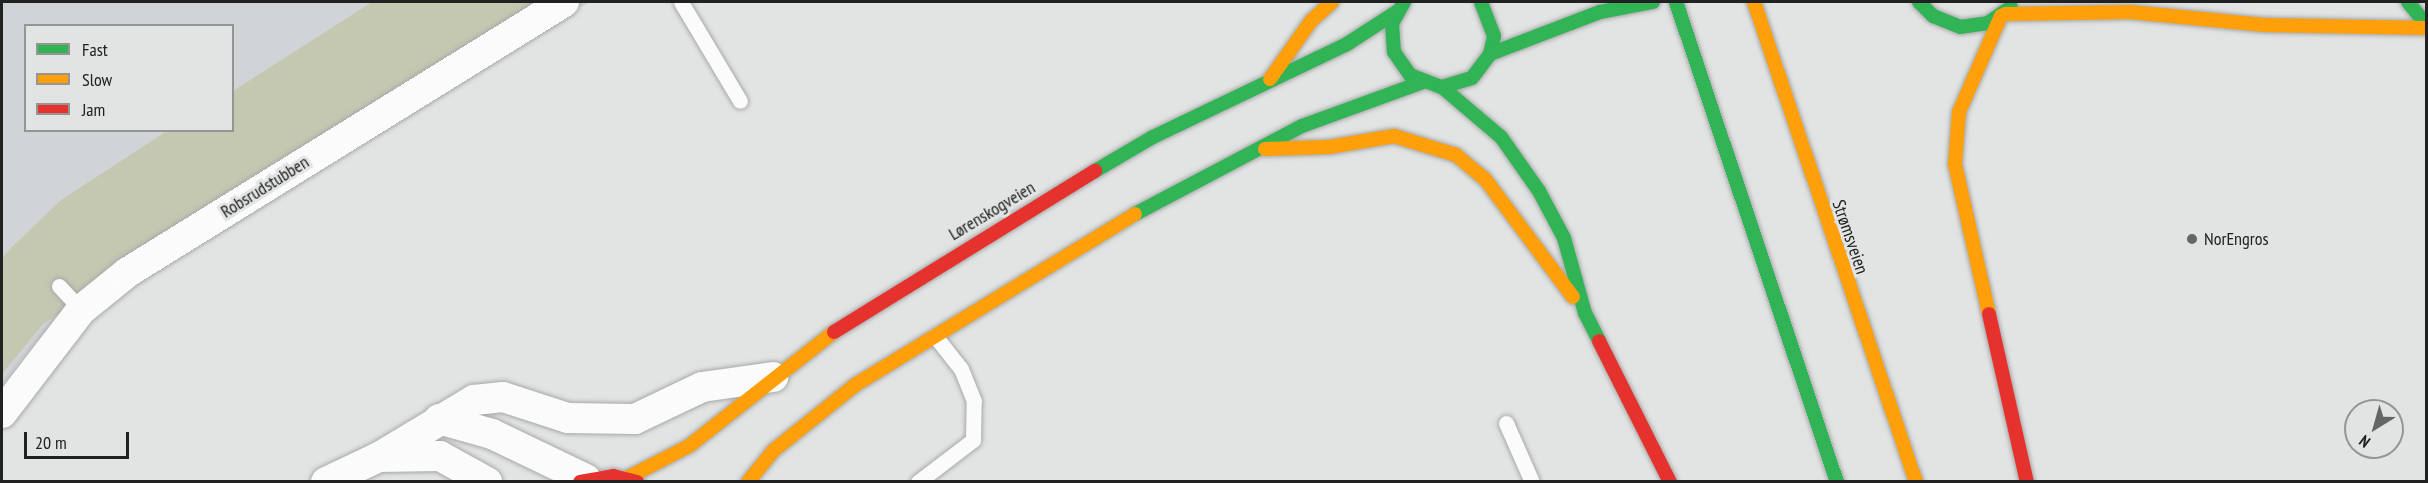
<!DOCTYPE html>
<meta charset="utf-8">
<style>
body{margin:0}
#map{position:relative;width:2428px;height:483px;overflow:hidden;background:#e2e3e3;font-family:"PT Sans Narrow",sans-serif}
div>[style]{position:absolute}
.built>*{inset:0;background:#d0d4d7}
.forest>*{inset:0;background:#c4c8b1}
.roads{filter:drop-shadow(0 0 2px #a8a9a9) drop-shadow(0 0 2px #a8a9a9)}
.lane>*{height:15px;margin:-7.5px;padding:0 7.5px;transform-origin:7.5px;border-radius:7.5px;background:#fbfbfb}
.street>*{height:30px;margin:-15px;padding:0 15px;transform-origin:15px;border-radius:15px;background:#fbfbfb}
.fast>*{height:14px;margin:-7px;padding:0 7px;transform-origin:7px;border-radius:7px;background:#30b455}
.slow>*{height:14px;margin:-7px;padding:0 7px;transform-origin:7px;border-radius:7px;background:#ff9f0a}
.jam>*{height:14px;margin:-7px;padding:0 7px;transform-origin:7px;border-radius:7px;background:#e5322d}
.dots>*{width:16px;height:16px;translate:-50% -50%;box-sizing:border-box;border:3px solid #e2e3e3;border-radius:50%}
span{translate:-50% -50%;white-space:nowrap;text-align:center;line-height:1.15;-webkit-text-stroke:6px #e2e3e3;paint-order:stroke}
.street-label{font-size:18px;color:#212122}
.poi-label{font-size:18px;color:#212122}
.left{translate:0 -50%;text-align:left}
.frame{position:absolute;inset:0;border:3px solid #212122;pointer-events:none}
.legend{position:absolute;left:24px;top:24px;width:210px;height:108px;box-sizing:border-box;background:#e2e3e3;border:2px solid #959596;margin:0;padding:8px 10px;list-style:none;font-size:18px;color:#212122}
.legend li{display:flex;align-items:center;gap:12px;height:30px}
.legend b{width:30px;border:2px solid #959596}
.north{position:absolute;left:2344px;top:399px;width:60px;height:60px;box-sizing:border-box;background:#e2e3e3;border:2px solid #959596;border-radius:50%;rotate:217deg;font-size:16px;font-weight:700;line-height:24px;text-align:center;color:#212122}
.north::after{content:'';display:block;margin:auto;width:21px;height:27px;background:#656566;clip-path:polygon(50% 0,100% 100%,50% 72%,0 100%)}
.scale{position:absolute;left:24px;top:432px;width:105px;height:27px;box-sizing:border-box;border:3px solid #212122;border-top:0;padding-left:8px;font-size:18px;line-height:21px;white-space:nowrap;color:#212122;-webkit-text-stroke:4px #e2e3e3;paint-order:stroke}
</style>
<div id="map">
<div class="built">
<i style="clip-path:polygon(evenodd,2px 2px,590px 2px,524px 35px,102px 291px,39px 337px,2px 384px,2px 2px,26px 26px,232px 26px,232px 130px,26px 130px,26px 26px)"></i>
</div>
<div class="forest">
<i style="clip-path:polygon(372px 2px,582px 2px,516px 33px,44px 323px,2px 374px,2px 258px,11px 248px,61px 200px,167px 131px,232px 130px,233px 91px)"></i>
</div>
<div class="roads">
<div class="lane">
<i style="left:681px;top:2px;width:115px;rotate:59.2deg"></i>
<i style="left:59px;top:286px;width:33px;rotate:47deg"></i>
<i style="left:1506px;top:423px;width:64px;rotate:66.2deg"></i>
<i style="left:918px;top:482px;width:69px;rotate:-37.4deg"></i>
<i style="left:973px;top:440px;width:39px;rotate:-89deg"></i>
<i style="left:974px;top:401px;width:35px;rotate:-112deg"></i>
<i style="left:961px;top:369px;width:42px;rotate:-128.2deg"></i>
</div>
<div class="street">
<i style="left:2px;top:413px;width:130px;rotate:-52.5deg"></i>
<i style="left:81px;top:310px;width:60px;rotate:-39deg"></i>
<i style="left:128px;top:272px;width:513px;rotate:-31.77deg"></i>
<i style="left:439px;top:419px;width:55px;rotate:15.8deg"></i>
<i style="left:492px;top:434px;width:104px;rotate:25.6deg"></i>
<i style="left:379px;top:457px;width:61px;rotate:-0.9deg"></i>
<i style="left:440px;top:456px;width:54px;rotate:29deg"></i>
<i style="left:326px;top:482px;width:59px;rotate:-25.3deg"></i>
<i style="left:379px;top:457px;width:111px;rotate:-31deg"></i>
<i style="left:474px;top:400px;width:29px;rotate:-6deg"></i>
<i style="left:503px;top:397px;width:68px;rotate:17.9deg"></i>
<i style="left:568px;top:418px;width:67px;rotate:0.9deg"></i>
<i style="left:635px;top:419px;width:74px;rotate:-25.5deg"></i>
<i style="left:702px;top:387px;width:72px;rotate:-8deg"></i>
</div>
<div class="fast">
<i style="left:1404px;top:2px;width:25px;rotate:119deg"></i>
<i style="left:1392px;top:24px;width:28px;rotate:86deg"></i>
<i style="left:1394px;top:52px;width:28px;rotate:55deg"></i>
<i style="left:1410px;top:75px;width:34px;rotate:21deg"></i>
<i style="left:1442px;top:87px;width:31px;rotate:-17deg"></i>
<i style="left:1472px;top:78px;width:30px;rotate:-53deg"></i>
<i style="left:1490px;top:54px;width:18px;rotate:-77deg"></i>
<i style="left:1494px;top:36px;width:36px;rotate:-111deg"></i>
<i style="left:1676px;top:2px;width:506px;rotate:71.46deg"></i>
<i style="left:1919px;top:2px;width:20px;rotate:45deg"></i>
<i style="left:1933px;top:16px;width:29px;rotate:22deg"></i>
<i style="left:1960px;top:27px;width:28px;rotate:-8deg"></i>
<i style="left:1988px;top:23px;width:28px;rotate:-35deg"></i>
<i style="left:2408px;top:2px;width:28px;rotate:51deg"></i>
<i style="left:1490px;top:54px;width:118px;rotate:-20.9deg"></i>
<i style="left:1600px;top:12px;width:54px;rotate:-10.7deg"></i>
<i style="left:1442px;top:87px;width:77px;rotate:40.3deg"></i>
<i style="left:1501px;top:137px;width:66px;rotate:54.9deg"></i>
<i style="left:1539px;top:191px;width:53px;rotate:62deg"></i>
<i style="left:1564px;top:238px;width:78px;rotate:74.4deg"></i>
<i style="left:1585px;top:313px;width:31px;rotate:63deg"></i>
<i style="left:1095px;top:171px;width:67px;rotate:-30.4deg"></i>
<i style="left:1153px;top:137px;width:215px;rotate:-25.6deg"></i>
<i style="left:1347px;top:44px;width:61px;rotate:-32.9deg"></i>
<i style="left:1135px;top:214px;width:189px;rotate:-27.8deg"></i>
<i style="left:1302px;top:126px;width:129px;rotate:-20deg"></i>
</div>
<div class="slow">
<i style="left:1754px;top:2px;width:507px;rotate:71.35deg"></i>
<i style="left:2005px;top:14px;width:125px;rotate:-0.9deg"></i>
<i style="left:2130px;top:12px;width:135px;rotate:5.5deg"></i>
<i style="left:2264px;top:25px;width:162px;rotate:1.1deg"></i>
<i style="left:1270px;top:79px;width:71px;rotate:-54.7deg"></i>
<i style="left:1311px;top:21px;width:28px;rotate:-42deg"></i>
<i style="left:1265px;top:149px;width:64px;rotate:-1.8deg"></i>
<i style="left:1329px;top:147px;width:66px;rotate:-9.6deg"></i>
<i style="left:1394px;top:136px;width:65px;rotate:17deg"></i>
<i style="left:1456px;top:155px;width:38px;rotate:40deg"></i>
<i style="left:1485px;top:179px;width:147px;rotate:53.3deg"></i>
<i style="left:1989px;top:314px;width:154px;rotate:-102.8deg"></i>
<i style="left:1955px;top:164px;width:52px;rotate:-85.6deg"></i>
<i style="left:1959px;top:112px;width:105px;rotate:-66.4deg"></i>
<i style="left:627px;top:478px;width:70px;rotate:-27.3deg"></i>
<i style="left:689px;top:446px;width:184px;rotate:-38.2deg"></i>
<i style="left:748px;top:482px;width:40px;rotate:-51deg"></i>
<i style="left:773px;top:451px;width:105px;rotate:-38.8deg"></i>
<i style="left:855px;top:385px;width:328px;rotate:-31.4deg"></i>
</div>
<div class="jam">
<i style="left:1989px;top:314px;width:172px;rotate:77.3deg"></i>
<i style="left:834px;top:332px;width:307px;rotate:-31.7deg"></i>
<i style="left:1599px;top:341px;width:158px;rotate:63.3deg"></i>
<i style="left:580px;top:482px;width:34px;rotate:-10deg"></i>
<i style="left:613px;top:476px;width:25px;rotate:14deg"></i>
</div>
</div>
<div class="dots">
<i style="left:2192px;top:239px;background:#656566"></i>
</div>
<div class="street-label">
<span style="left:265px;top:187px;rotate:-32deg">Robsrudstubben</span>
<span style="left:992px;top:211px;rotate:-31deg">Lørenskogveien</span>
<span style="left:1850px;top:237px;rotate:71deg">Strømsveien</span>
</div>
<div class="poi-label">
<span class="left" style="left:2204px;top:239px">NorEngros</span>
</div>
<div class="frame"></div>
<ul class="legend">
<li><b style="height:8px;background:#30b455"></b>Fast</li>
<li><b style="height:8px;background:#ff9f0a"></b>Slow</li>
<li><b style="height:8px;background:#e5322d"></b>Jam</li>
</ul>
<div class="north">N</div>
<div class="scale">20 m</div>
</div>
